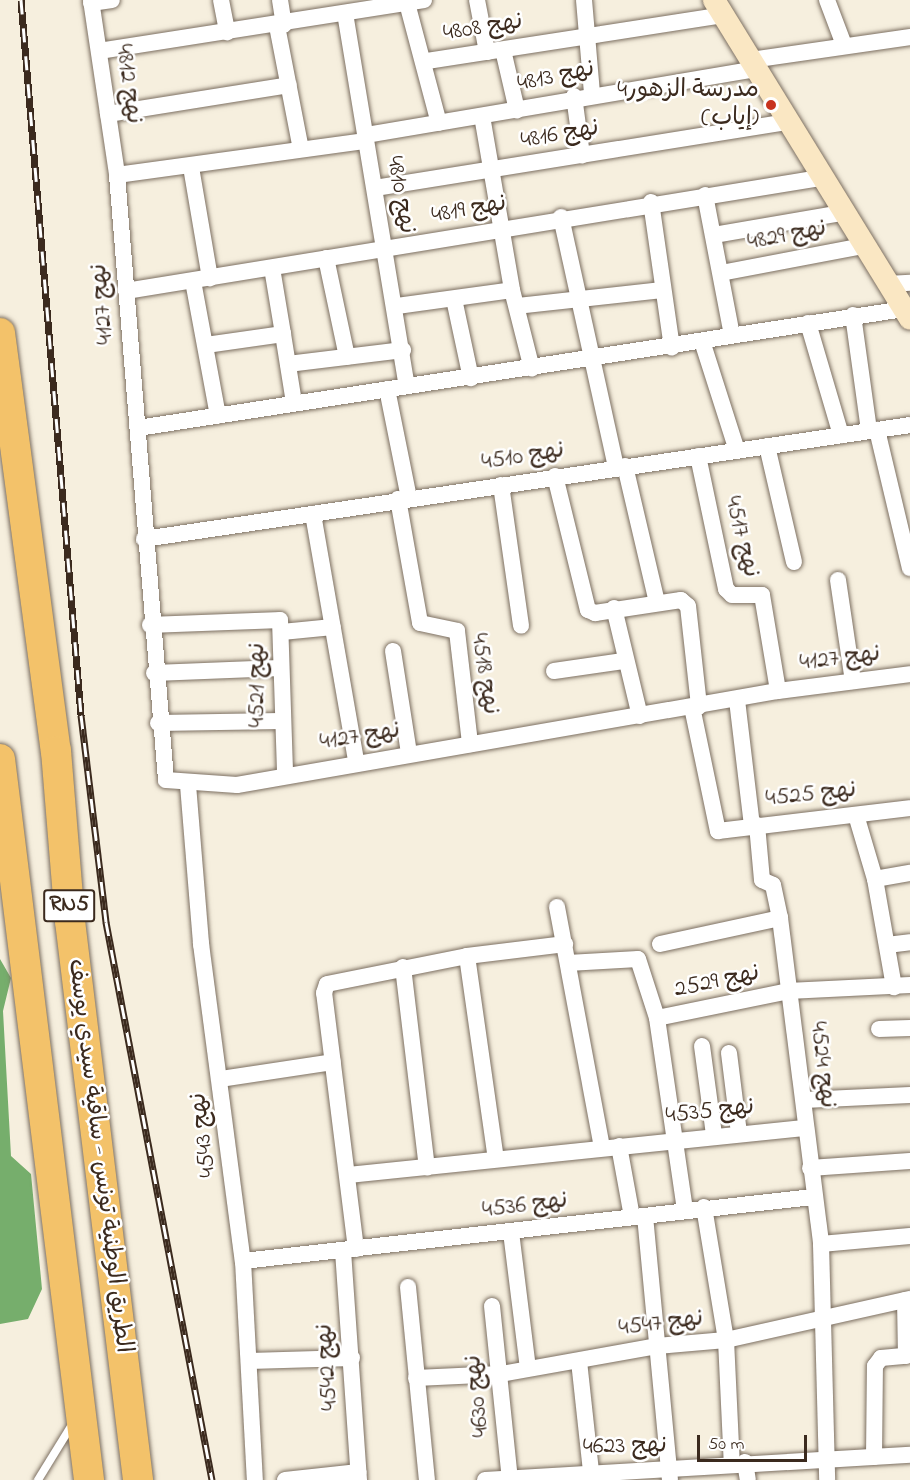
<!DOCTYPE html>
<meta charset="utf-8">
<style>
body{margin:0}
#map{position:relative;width:910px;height:1480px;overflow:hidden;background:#f6efde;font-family:"Indie Flower","Playpen Sans Arabic",sans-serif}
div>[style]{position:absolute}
.forest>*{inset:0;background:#76ae6c}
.roads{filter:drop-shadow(0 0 2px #7c6f61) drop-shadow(0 0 2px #7c6f61)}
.lane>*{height:8px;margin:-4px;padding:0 4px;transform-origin:4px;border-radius:4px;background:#fff}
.street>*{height:16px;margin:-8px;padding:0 8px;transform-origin:8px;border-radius:8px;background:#fff}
.secondary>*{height:22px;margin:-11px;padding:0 11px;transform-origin:11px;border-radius:11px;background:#fae7c3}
.highway>*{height:30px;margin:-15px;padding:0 15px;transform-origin:15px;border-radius:15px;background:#f3c26a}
.rail>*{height:7px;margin-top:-3.5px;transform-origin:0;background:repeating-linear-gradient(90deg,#fff 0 14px,#3b2a1e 0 28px);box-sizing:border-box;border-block:2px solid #3b2a1e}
.dots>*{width:16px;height:16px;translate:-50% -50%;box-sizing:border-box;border:3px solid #fff;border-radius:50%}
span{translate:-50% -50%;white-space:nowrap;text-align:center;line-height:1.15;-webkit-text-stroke:5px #fff;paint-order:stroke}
.shield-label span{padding:2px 4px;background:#fff;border:2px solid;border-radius:4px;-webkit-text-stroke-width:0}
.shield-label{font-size:22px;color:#3b2a1e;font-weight:700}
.street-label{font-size:24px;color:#3b2a1e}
.poi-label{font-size:24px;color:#3b2a1e}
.right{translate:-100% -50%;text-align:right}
.scale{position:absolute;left:697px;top:1435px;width:110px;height:27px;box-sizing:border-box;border:3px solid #3b2a1e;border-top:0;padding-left:8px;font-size:18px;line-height:21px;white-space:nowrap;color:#3b2a1e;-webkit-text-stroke:4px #fff;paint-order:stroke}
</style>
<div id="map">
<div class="forest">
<i style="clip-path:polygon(0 959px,11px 978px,3px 1011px,11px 1156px,31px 1174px,42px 1289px,28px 1319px,0 1324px)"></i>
</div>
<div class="roads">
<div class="lane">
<i style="left:38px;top:1480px;width:67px;rotate:-58.4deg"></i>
</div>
<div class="street">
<i style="left:91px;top:0;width:177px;rotate:81.5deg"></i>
<i style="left:117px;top:175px;width:607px;rotate:85.37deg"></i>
<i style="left:166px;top:780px;width:71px;rotate:4deg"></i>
<i style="left:237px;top:785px;width:549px;rotate:-9.86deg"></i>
<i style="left:778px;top:691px;width:133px;rotate:-7.3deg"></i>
<i style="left:221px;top:0;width:33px;rotate:79deg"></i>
<i style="left:280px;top:0;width:25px;rotate:81deg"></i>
<i style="left:477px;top:0;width:53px;rotate:79.1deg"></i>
<i style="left:584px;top:0;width:93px;rotate:85.1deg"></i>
<i style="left:827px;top:0;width:48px;rotate:69.3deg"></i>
<i style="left:91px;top:3px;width:21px;rotate:-8deg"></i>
<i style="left:407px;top:3px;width:124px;rotate:75.1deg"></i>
<i style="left:345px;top:13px;width:378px;rotate:80.6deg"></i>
<i style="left:277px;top:26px;width:125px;rotate:79deg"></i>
<i style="left:503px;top:50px;width:62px;rotate:76.9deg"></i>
<i style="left:99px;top:51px;width:329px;rotate:-8.9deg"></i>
<i style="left:751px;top:60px;width:161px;rotate:-8.2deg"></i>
<i style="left:427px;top:61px;width:301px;rotate:-8.8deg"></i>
<i style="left:574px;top:96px;width:60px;rotate:82.3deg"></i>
<i style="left:108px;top:114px;width:183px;rotate:-9.1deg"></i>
<i style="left:482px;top:116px;width:177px;rotate:80.2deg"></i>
<i style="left:512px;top:290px;width:81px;rotate:75.8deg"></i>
<i style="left:366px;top:135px;width:396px;rotate:-9.6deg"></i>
<i style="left:191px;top:167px;width:113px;rotate:80.3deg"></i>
<i style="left:117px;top:175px;width:251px;rotate:-7.8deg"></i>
<i style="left:375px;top:188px;width:418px;rotate:-9.1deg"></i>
<i style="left:705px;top:195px;width:143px;rotate:79.1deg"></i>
<i style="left:651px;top:202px;width:147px;rotate:81.8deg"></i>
<i style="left:561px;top:217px;width:256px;rotate:77.6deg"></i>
<i style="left:714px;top:235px;width:130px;rotate:-9.8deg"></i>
<i style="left:326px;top:258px;width:101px;rotate:78deg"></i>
<i style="left:272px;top:268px;width:67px;rotate:80.5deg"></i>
<i style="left:721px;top:273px;width:145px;rotate:-10.8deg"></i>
<i style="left:193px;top:281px;width:137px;rotate:79.5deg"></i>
<i style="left:888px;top:284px;width:22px;rotate:-3deg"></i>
<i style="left:126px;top:291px;width:703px;rotate:-9.25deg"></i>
<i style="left:454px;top:299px;width:81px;rotate:77.9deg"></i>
<i style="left:397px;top:306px;width:116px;rotate:-7.9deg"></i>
<i style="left:517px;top:306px;width:145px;rotate:-6.3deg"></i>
<i style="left:853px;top:315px;width:117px;rotate:82.1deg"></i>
<i style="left:808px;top:323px;width:117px;rotate:73.6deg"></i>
<i style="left:702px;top:341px;width:115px;rotate:72.3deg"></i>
<i style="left:206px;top:345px;width:78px;rotate:-8.1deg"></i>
<i style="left:283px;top:334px;width:70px;rotate:80.9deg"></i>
<i style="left:288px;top:364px;width:116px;rotate:-6.9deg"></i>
<i style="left:387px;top:389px;width:111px;rotate:78.6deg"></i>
<i style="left:138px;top:428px;width:775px;rotate:-8.83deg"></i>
<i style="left:877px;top:430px;width:142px;rotate:76.6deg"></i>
<i style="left:767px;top:446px;width:119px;rotate:76.9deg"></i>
<i style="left:698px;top:456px;width:136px;rotate:78.1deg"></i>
<i style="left:726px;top:589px;width:8px;rotate:45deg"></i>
<i style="left:732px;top:595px;width:30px"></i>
<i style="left:762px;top:595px;width:97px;rotate:80.5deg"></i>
<i style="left:625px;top:466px;width:140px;rotate:76.8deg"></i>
<i style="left:555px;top:476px;width:138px;rotate:76.2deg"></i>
<i style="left:588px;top:610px;width:8px;rotate:23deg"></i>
<i style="left:595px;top:613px;width:87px;rotate:-8.6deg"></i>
<i style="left:681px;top:600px;width:9px;rotate:41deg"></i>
<i style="left:688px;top:606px;width:101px;rotate:83.7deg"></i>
<i style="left:501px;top:485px;width:142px;rotate:81.9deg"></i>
<i style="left:398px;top:499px;width:126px;rotate:79.9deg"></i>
<i style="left:420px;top:623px;width:38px;rotate:12deg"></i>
<i style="left:457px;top:631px;width:114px;rotate:83.4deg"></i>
<i style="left:313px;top:514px;width:251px;rotate:80.1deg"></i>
<i style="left:144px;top:539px;width:774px;rotate:-8.46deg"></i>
<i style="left:838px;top:580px;width:102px;rotate:81.6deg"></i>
<i style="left:614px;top:608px;width:111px;rotate:76.5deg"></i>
<i style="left:150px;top:625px;width:130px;rotate:-2.2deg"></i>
<i style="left:280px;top:620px;width:154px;rotate:88.1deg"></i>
<i style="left:282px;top:632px;width:51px;rotate:-5.6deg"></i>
<i style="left:393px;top:651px;width:103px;rotate:81.1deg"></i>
<i style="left:554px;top:671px;width:70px;rotate:-8.2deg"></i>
<i style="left:154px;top:673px;width:126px;rotate:-2.3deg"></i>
<i style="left:737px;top:700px;width:126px;rotate:83.2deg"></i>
<i style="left:692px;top:707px;width:127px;rotate:78.2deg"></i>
<i style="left:718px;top:831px;width:193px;rotate:-6.8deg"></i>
<i style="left:158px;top:723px;width:123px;rotate:-0.9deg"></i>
<i style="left:188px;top:785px;width:160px;rotate:85.3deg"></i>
<i style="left:201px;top:944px;width:320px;rotate:82.5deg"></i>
<i style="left:243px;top:1261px;width:219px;rotate:86.9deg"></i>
<i style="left:856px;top:815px;width:67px;rotate:73.5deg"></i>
<i style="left:875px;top:879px;width:110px;rotate:80deg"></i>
<i style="left:757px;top:825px;width:55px;rotate:84.8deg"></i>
<i style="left:762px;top:880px;width:12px;rotate:24deg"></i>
<i style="left:773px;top:885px;width:34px;rotate:78deg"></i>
<i style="left:780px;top:918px;width:329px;rotate:82.8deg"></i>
<i style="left:821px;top:1244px;width:236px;rotate:88.5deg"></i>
<i style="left:875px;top:879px;width:36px;rotate:-10deg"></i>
<i style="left:557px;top:907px;width:245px;rotate:79.4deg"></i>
<i style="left:660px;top:944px;width:123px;rotate:-12.2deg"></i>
<i style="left:887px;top:945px;width:23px;rotate:-7deg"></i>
<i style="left:467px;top:956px;width:205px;rotate:81.9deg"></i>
<i style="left:568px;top:963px;width:70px;rotate:-3.3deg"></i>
<i style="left:638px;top:959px;width:62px;rotate:72.1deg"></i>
<i style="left:403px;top:967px;width:202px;rotate:83.2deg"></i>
<i style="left:879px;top:1029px;width:31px;rotate:-2deg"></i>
<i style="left:702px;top:1046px;width:90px;rotate:82.3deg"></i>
<i style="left:729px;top:1053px;width:81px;rotate:82.9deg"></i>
<i style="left:221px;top:1079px;width:113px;rotate:-8.6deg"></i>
<i style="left:804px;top:1100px;width:106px;rotate:-2.7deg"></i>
<i style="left:619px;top:1146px;width:72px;rotate:79.6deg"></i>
<i style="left:810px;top:1168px;width:100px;rotate:-4deg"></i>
<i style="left:349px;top:1175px;width:459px;rotate:-5.9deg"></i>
<i style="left:704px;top:1207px;width:135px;rotate:80.6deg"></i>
<i style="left:726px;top:1340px;width:125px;rotate:87.3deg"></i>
<i style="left:685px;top:1210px;width:194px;rotate:-98.3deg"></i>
<i style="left:657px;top:1018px;width:134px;rotate:-11.6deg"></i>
<i style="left:788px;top:991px;width:122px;rotate:-2.8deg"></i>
<i style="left:645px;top:1216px;width:265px;rotate:84.6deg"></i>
<i style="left:511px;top:1232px;width:137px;rotate:82.9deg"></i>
<i style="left:821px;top:1244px;width:89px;rotate:-5.1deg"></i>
<i style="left:356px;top:1249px;width:258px;rotate:-97.1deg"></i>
<i style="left:324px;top:993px;width:9px;rotate:-72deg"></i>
<i style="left:327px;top:984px;width:143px;rotate:-11.3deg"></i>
<i style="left:467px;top:956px;width:99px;rotate:-7deg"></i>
<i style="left:343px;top:1251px;width:230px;rotate:86deg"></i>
<i style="left:243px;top:1261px;width:574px;rotate:-6.41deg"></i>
<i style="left:408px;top:1287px;width:194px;rotate:84.4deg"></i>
<i style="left:492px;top:1306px;width:175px;rotate:84.1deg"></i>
<i style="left:249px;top:1361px;width:103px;rotate:-1.7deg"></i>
<i style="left:579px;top:1361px;width:120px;rotate:83.8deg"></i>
<i style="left:416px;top:1378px;width:85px;rotate:-2.7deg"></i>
<i style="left:501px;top:1374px;width:158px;rotate:-10.2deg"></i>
<i style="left:657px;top:1346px;width:69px;rotate:-5deg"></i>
<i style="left:726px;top:1340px;width:189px;rotate:-12.6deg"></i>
<i style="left:874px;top:1457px;width:91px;rotate:-89.4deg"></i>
<i style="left:875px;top:1366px;width:10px;rotate:-53deg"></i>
<i style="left:881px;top:1358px;width:25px;rotate:-5deg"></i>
<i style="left:906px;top:1356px;width:56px;rotate:-91deg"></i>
<i style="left:745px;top:1462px;width:18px;rotate:81deg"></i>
<i style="left:285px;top:1480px;width:74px;rotate:-6.2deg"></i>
<i style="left:485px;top:1480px;width:426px;rotate:-3.4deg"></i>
</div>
<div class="secondary">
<i style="left:714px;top:0;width:374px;rotate:58.4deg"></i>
</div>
<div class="highway">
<i style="left:0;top:333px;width:422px;rotate:82.4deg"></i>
<i style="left:56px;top:751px;width:171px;rotate:85.3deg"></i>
<i style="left:70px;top:921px;width:563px;rotate:83.06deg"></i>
<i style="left:0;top:759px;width:726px;rotate:82.96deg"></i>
</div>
</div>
<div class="rail">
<i style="left:21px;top:0;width:718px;rotate:85.2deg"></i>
<i style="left:81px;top:715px;width:209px;rotate:83.1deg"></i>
<i style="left:106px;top:922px;width:568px;rotate:79.24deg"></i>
</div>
<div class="dots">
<i style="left:771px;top:105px;background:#c8321e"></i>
</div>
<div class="shield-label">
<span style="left:69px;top:906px">RN5</span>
</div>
<div class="street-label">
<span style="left:483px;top:28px;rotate:-9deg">نهج 4808</span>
<span style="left:556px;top:77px;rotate:-12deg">نهج 4813</span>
<span style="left:128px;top:84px;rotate:82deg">نهج 4812</span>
<span style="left:560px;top:135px;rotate:-10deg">نهج 4816</span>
<span style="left:400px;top:195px;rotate:80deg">نهج 4810</span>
<span style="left:469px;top:210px;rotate:-10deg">نهج 4819</span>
<span style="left:787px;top:236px;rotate:-11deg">نهج 4829</span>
<span style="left:103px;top:304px;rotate:-95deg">نهج 4127</span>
<span style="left:523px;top:457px;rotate:-9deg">نهج 4510</span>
<span style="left:741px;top:537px;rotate:76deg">نهج 4517</span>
<span style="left:840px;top:659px;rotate:-7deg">نهج 4127</span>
<span style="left:484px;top:674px;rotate:81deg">نهج 4518</span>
<span style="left:258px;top:685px;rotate:-90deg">نهج 4521</span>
<span style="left:360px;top:737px;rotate:-9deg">نهج 4127</span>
<span style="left:811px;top:795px;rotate:-6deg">نهج 4525</span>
<span style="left:717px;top:982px;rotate:-12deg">نهج 2529</span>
<span style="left:822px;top:1065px;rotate:83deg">نهج 4524</span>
<span style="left:710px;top:1112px;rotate:-6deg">نهج 4535</span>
<span style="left:204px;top:1135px;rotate:-97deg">نهج 4543</span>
<span style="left:99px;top:1156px;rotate:83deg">الطريق الوطنية تونس - ساقية سيدي يوسف</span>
<span style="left:525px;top:1206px;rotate:-7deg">نهج 4536</span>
<span style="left:661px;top:1324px;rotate:-7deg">نهج 4547</span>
<span style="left:328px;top:1367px;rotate:-94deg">نهج 4542</span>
<span style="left:478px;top:1396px;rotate:-96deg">نهج 4630</span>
<span style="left:625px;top:1447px;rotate:-1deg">نهج 4623</span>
</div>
<div class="poi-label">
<span class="right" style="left:759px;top:105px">مدرسة الزهور4<br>(إياب)</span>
</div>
<div class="scale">50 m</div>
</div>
